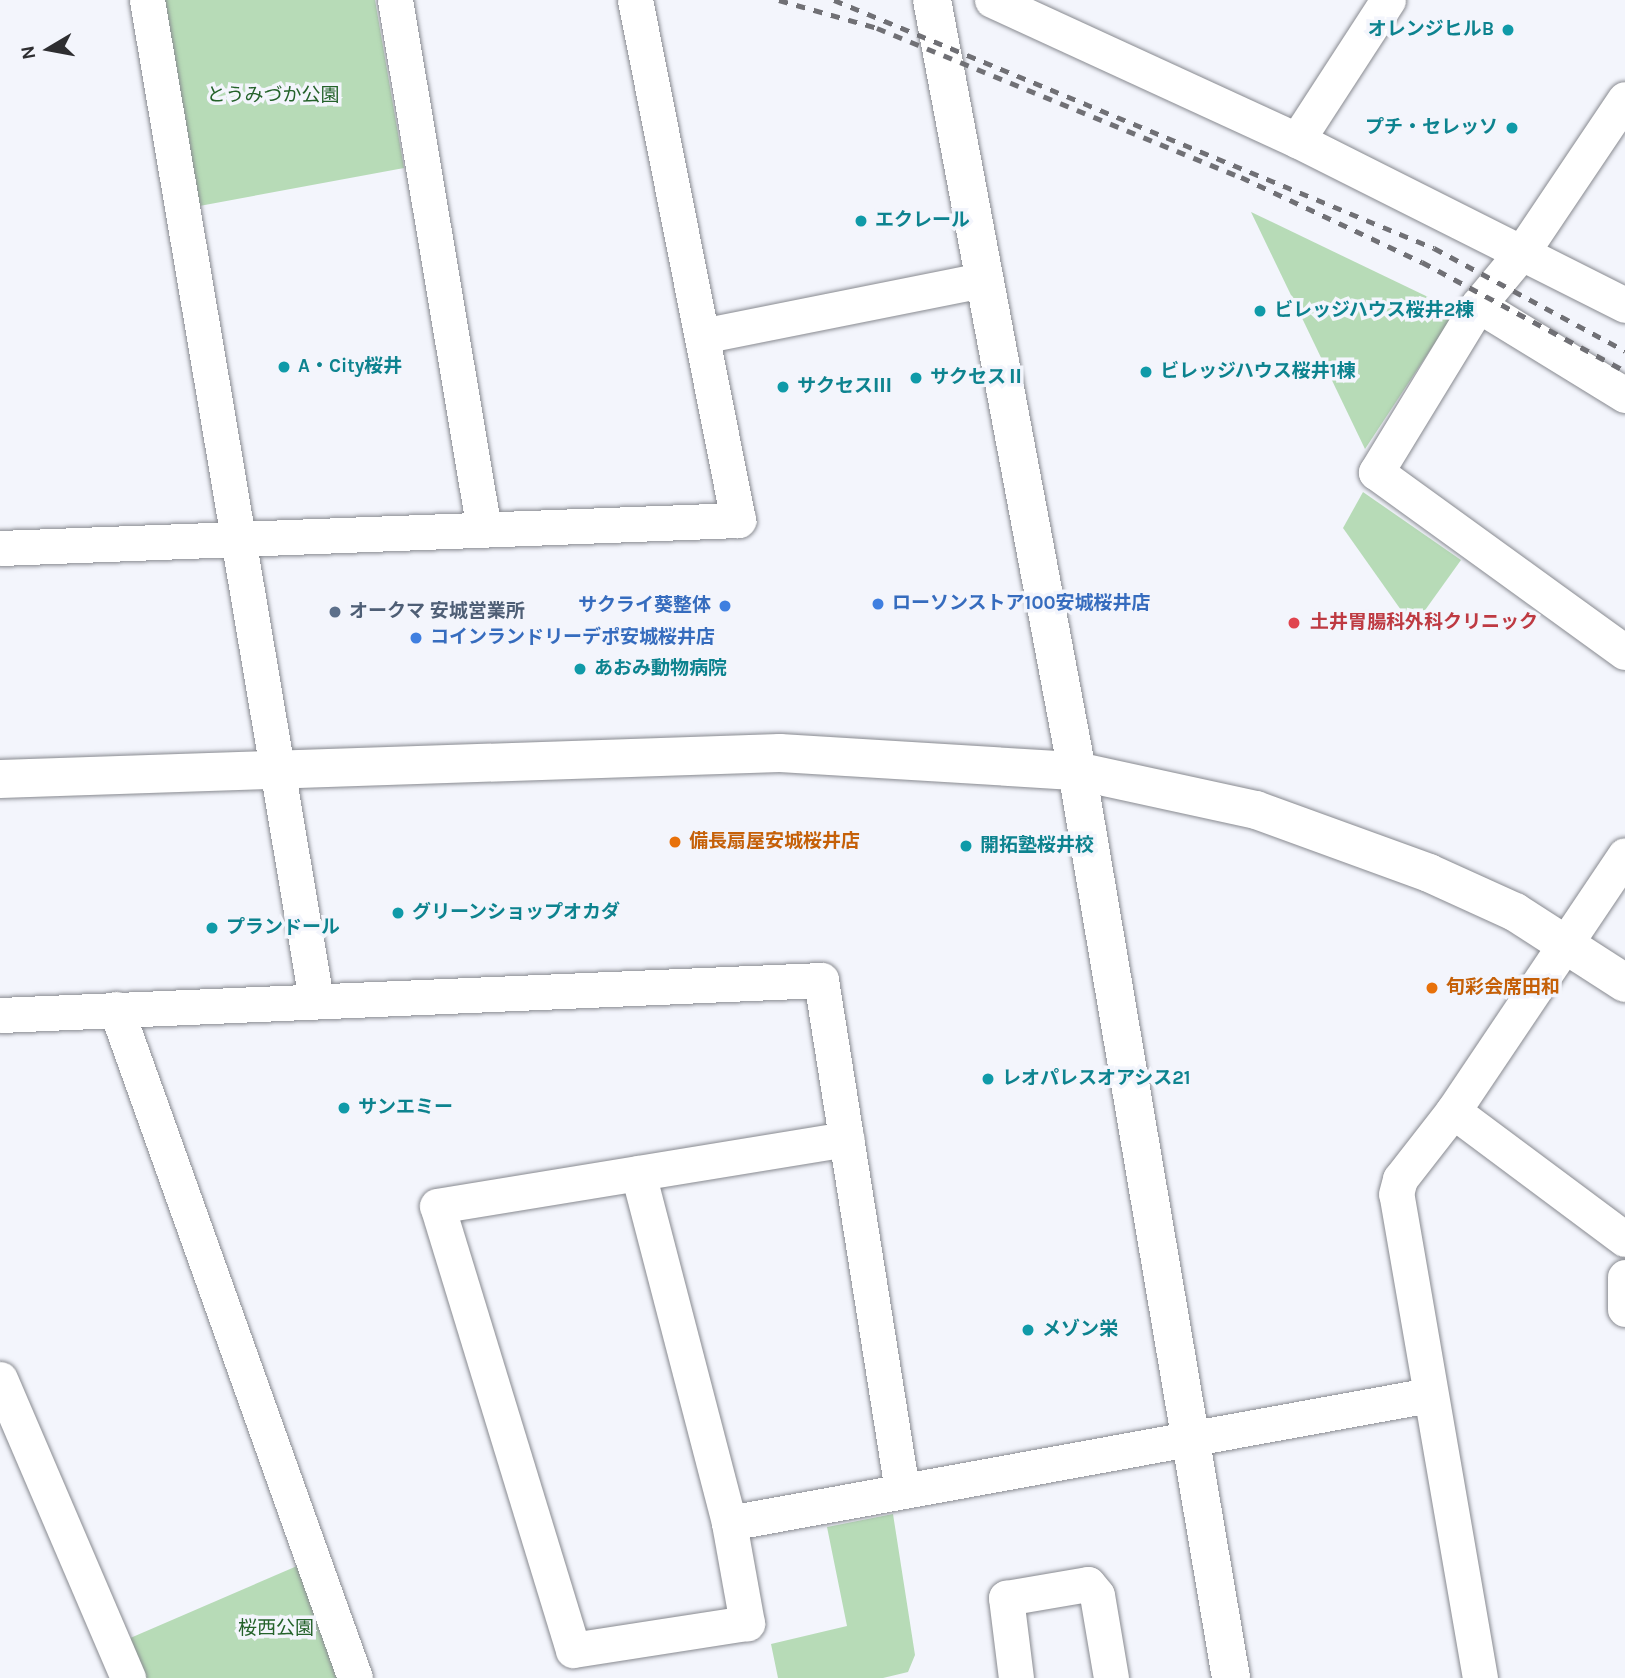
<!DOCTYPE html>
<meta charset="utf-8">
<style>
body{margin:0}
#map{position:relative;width:1625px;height:1678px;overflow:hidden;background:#f3f5fc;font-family:Karla,"Noto Sans JP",sans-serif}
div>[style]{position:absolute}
.green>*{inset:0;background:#b7dbb7}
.roads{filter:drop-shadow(0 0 2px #888a90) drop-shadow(0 0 2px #888a90)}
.street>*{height:35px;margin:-17.5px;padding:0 17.5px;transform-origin:17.5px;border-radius:17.5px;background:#fff}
.secondary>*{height:38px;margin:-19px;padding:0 19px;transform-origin:19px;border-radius:19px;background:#fff}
.rail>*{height:5px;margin-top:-2.5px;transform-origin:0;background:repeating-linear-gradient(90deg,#707075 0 9px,transparent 0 18px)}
.dots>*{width:19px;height:19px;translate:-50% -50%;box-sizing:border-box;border:4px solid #f3f5fc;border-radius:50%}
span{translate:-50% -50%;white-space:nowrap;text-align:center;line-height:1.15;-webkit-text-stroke:7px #f3f5fc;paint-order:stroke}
.culture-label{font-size:19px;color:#0d838f;font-weight:700}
.right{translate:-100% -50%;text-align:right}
.left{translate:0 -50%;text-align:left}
.park-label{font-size:19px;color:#24622a}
.shop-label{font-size:19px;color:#366cbe;font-weight:700}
.service-label{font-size:19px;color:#4e5e75;font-weight:700}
.health-label{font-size:19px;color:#be3a42;font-weight:700}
.food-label{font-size:19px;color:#c56008;font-weight:700}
.north{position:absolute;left:14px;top:14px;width:70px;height:70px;-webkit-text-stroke:5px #f3f5fc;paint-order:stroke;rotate:260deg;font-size:19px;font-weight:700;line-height:28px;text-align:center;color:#2e2e31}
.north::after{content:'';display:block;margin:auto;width:24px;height:32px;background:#2e2e31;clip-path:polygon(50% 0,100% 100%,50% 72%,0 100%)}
</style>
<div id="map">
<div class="green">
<i style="clip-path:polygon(159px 0,375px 0,404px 168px,194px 207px)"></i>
<i style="clip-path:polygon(1251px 212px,1451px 308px,1452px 317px,1365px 449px)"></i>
<i style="clip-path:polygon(1363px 492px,1461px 560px,1413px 627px,1343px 528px)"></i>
<i style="clip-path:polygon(893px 1514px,915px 1655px,908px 1672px,883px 1678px,778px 1678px,771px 1644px,847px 1626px,827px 1527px)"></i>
<i style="clip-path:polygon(304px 1563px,346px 1678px,144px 1678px,128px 1639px)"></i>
</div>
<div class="roads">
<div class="street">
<i style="left:147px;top:0;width:1013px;rotate:80.4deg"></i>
<i style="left:395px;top:0;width:537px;rotate:80.47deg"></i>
<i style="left:992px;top:0;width:336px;rotate:24.7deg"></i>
<i style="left:1297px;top:140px;width:367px;rotate:26.7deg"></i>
<i style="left:1297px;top:140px;width:167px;rotate:-57deg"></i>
<i style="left:1478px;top:305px;width:69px;rotate:-50.3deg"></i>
<i style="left:1522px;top:252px;width:184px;rotate:-56.1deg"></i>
<i style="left:702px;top:336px;width:286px;rotate:-11.3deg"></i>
<i style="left:1625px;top:395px;width:172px;rotate:-148.5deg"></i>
<i style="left:1478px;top:305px;width:196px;rotate:121.4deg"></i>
<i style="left:1376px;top:472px;width:307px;rotate:35.9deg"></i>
<i style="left:0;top:548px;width:739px;rotate:-2.17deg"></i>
<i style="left:738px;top:520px;width:530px;rotate:-101.2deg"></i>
<i style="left:116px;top:1009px;width:710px;rotate:70.34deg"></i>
<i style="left:0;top:1015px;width:822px;rotate:-2.44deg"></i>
<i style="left:821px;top:980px;width:516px;rotate:80.98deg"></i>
<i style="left:1453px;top:1111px;width:214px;rotate:36.7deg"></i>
<i style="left:638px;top:1173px;width:362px;rotate:75.4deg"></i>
<i style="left:729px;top:1523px;width:102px;rotate:79.8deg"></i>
<i style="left:747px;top:1623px;width:176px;rotate:171.2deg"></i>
<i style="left:573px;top:1650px;width:464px;rotate:-107deg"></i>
<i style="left:437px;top:1206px;width:415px;rotate:-9.3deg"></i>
<i style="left:1625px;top:1277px;width:32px;rotate:90deg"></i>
<i style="left:0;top:1379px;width:325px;rotate:66.8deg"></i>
<i style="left:729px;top:1523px;width:712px;rotate:-10.36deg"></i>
<i style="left:1016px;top:1678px;width:81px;rotate:-97.1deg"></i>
<i style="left:1006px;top:1598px;width:83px;rotate:-9.7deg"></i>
<i style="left:1088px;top:1584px;width:14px;rotate:51deg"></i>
<i style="left:1097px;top:1595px;width:84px;rotate:80.4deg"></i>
<i style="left:1480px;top:1678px;width:491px;rotate:-99.8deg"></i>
<i style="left:1396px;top:1194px;width:16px;rotate:-75deg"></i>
<i style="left:1400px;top:1179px;width:86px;rotate:-52.1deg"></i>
<i style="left:1453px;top:1111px;width:308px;rotate:-56.1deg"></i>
</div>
<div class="secondary">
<i style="left:932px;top:0;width:785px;rotate:79.35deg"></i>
<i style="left:1077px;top:771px;width:920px;rotate:80.36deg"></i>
<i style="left:0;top:779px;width:780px;rotate:-1.91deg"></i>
<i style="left:780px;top:753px;width:298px;rotate:3.5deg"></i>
<i style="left:1077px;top:771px;width:183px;rotate:12.3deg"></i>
<i style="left:1256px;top:810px;width:184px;rotate:20deg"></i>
<i style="left:1429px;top:873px;width:94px;rotate:24.4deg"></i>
<i style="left:1515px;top:912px;width:131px;rotate:32.8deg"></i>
</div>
</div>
<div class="rail">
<i style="left:779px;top:0;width:102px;rotate:15.9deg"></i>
<i style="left:877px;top:28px;width:393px;rotate:22.3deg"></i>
<i style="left:1241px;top:177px;width:200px;rotate:25.2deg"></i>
<i style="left:1422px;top:262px;width:230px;rotate:28.2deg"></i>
<i style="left:834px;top:0;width:649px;rotate:22.46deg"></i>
<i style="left:1434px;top:248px;width:217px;rotate:28.3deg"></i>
</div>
<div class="dots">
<i style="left:1508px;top:30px;background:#0f9aa8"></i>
<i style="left:1512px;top:128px;background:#0f9aa8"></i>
<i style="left:861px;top:221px;background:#0f9aa8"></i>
<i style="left:1260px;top:311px;background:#0f9aa8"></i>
<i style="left:284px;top:367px;background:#0f9aa8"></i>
<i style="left:1146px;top:372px;background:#0f9aa8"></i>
<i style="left:916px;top:378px;background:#0f9aa8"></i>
<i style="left:783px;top:387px;background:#0f9aa8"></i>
<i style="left:878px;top:604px;background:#3f7fe0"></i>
<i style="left:725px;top:606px;background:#3f7fe0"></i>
<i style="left:335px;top:612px;background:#5c6f8a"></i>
<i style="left:1294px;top:623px;background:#e0444e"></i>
<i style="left:416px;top:638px;background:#3f7fe0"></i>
<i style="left:580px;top:669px;background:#0f9aa8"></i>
<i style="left:675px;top:842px;background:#e8710a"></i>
<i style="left:966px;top:846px;background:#0f9aa8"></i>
<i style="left:398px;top:913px;background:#0f9aa8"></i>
<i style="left:212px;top:928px;background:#0f9aa8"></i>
<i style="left:1432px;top:988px;background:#e8710a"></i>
<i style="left:988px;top:1079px;background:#0f9aa8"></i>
<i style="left:344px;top:1108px;background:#0f9aa8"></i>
<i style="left:1028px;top:1330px;background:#0f9aa8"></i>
</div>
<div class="culture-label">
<span class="right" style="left:1494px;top:30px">オレンジヒルB</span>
<span class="right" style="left:1498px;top:128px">プチ・セレッソ</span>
<span class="left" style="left:875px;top:221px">エクレール</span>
<span class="left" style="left:1274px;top:311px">ビレッジハウス桜井2棟</span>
<span class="left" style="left:298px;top:367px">A・City桜井</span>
<span class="left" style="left:1160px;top:372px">ビレッジハウス桜井1棟</span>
<span class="left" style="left:930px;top:378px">サクセスⅡ</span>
<span class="left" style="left:797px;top:387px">サクセスⅢ</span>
<span class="left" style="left:594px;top:669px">あおみ動物病院</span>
<span class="left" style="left:980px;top:846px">開拓塾桜井校</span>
<span class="left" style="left:412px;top:913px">グリーンショップオカダ</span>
<span class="left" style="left:226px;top:928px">プランドール</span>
<span class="left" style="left:1002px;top:1079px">レオパレスオアシス21</span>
<span class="left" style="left:358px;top:1108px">サンエミー</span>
<span class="left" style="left:1042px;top:1330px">メゾン栄</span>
</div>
<div class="park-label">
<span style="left:273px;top:96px">とうみづか公園</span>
<span style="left:276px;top:1629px">桜西公園</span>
</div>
<div class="shop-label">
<span class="left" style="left:892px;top:604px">ローソンストア100安城桜井店</span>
<span class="right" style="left:711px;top:606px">サクライ葵整体</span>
<span class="left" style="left:430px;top:638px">コインランドリーデポ安城桜井店</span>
</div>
<div class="service-label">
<span class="left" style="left:349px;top:612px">オークマ 安城営業所</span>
</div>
<div class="health-label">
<span class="left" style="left:1310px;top:623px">土井胃腸科外科クリニック</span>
</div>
<div class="food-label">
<span class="left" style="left:689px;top:842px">備長扇屋安城桜井店</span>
<span class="left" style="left:1446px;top:988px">旬彩会席田和</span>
</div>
<div class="north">N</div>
</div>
